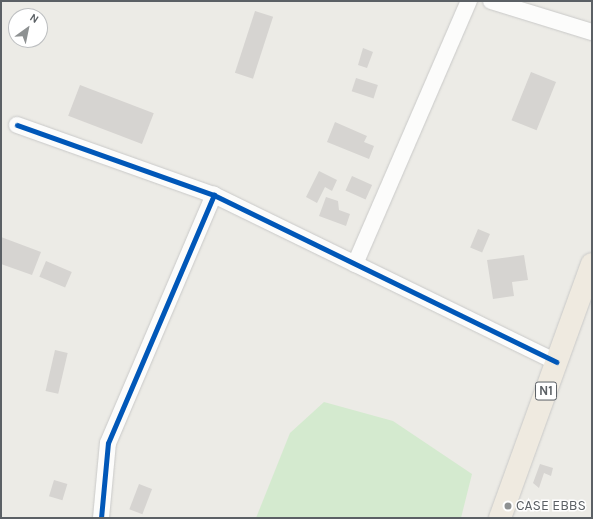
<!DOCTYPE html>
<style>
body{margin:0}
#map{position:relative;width:593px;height:519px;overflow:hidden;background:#ecebe6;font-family:Karla,sans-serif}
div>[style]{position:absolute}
.green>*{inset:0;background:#d4eacf}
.building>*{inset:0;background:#d6d4d1;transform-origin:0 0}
.roads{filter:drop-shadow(0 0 1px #c9c9c8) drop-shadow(0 0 1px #c9c9c8)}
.street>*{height:16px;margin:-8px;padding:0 8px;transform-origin:8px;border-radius:8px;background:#fcfcfb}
.highway>*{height:22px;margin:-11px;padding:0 11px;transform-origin:11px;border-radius:11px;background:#efeae0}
.cycleway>*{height:5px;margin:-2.5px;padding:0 2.5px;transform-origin:2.5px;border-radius:2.5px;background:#0057b8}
.dots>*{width:11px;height:11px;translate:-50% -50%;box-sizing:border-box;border:2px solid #fff;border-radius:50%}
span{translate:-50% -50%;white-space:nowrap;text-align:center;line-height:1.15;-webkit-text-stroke:3px #fff;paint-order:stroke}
.shield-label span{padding:1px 3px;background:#fff;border:1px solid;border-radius:3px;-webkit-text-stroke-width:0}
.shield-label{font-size:13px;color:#5b6065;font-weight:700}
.poi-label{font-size:14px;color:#5b6065}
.left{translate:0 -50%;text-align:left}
.frame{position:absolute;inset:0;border:2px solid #5b6065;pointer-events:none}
.north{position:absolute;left:8px;top:8px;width:40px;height:40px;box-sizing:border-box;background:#fff;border:1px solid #bdbfc1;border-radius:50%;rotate:33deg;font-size:11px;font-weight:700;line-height:16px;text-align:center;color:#5b6065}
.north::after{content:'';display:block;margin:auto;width:14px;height:18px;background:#8e9192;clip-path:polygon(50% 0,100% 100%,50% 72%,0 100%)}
</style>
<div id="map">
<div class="green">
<i style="clip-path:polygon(324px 402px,393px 421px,472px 474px,461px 518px,256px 518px,290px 433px)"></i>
</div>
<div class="building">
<i style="left:255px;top:11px;width:19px;height:65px;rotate:18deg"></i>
<i style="clip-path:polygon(363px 48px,373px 52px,367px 68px,358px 65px)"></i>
<i style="left:531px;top:72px;width:27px;height:52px;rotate:22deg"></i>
<i style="left:356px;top:78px;width:23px;height:14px;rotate:18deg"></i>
<i style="left:80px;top:85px;width:79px;height:33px;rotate:21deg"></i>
<i style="clip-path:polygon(335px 122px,367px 136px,364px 142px,374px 146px,369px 159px,327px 142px)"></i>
<i style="clip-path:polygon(319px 171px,337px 180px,332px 191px,325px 187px,317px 203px,306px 197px)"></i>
<i style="left:352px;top:176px;width:22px;height:16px;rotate:24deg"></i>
<i style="clip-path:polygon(326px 197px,338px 201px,339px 210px,350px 214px,346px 226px,319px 216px)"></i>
<i style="left:478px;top:229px;width:13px;height:20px;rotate:23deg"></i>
<i style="clip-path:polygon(1px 237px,41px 252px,32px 275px,1px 264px)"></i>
<i style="clip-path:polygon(524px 255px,528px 280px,512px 282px,514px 296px,493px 299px,487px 260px)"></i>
<i style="left:46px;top:261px;width:28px;height:17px;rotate:23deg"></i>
<i style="left:55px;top:350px;width:13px;height:42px;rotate:13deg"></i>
<i style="clip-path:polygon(540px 464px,553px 468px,551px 476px,544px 473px,539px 488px,533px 483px)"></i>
<i style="left:54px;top:480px;width:14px;height:17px;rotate:17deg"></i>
<i style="left:139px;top:484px;width:14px;height:27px;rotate:21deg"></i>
</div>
<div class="roads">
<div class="street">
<i style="left:491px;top:1px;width:106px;rotate:17.1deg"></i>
<i style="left:17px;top:125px;width:209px;rotate:19.6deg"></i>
<i style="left:214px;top:195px;width:381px;rotate:26deg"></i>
<i style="left:355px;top:264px;width:287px;rotate:-66.6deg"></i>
<i style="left:101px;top:518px;width:75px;rotate:-84.7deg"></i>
<i style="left:108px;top:443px;width:270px;rotate:-66.9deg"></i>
</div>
<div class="highway">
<i style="left:500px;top:518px;width:270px;rotate:-70.1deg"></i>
</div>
</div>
<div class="cycleway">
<i style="left:17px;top:125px;width:209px;rotate:19.6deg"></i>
<i style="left:214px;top:195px;width:381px;rotate:26deg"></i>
<i style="left:101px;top:518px;width:75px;rotate:-84.7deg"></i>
<i style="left:108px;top:443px;width:270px;rotate:-66.9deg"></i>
</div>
<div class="dots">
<i style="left:508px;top:506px;background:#8e9192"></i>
</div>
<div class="shield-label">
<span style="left:546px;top:391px">N1</span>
</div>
<div class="poi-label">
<span class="left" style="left:516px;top:506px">CASE EBBS</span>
</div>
<div class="frame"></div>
<div class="north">N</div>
</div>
